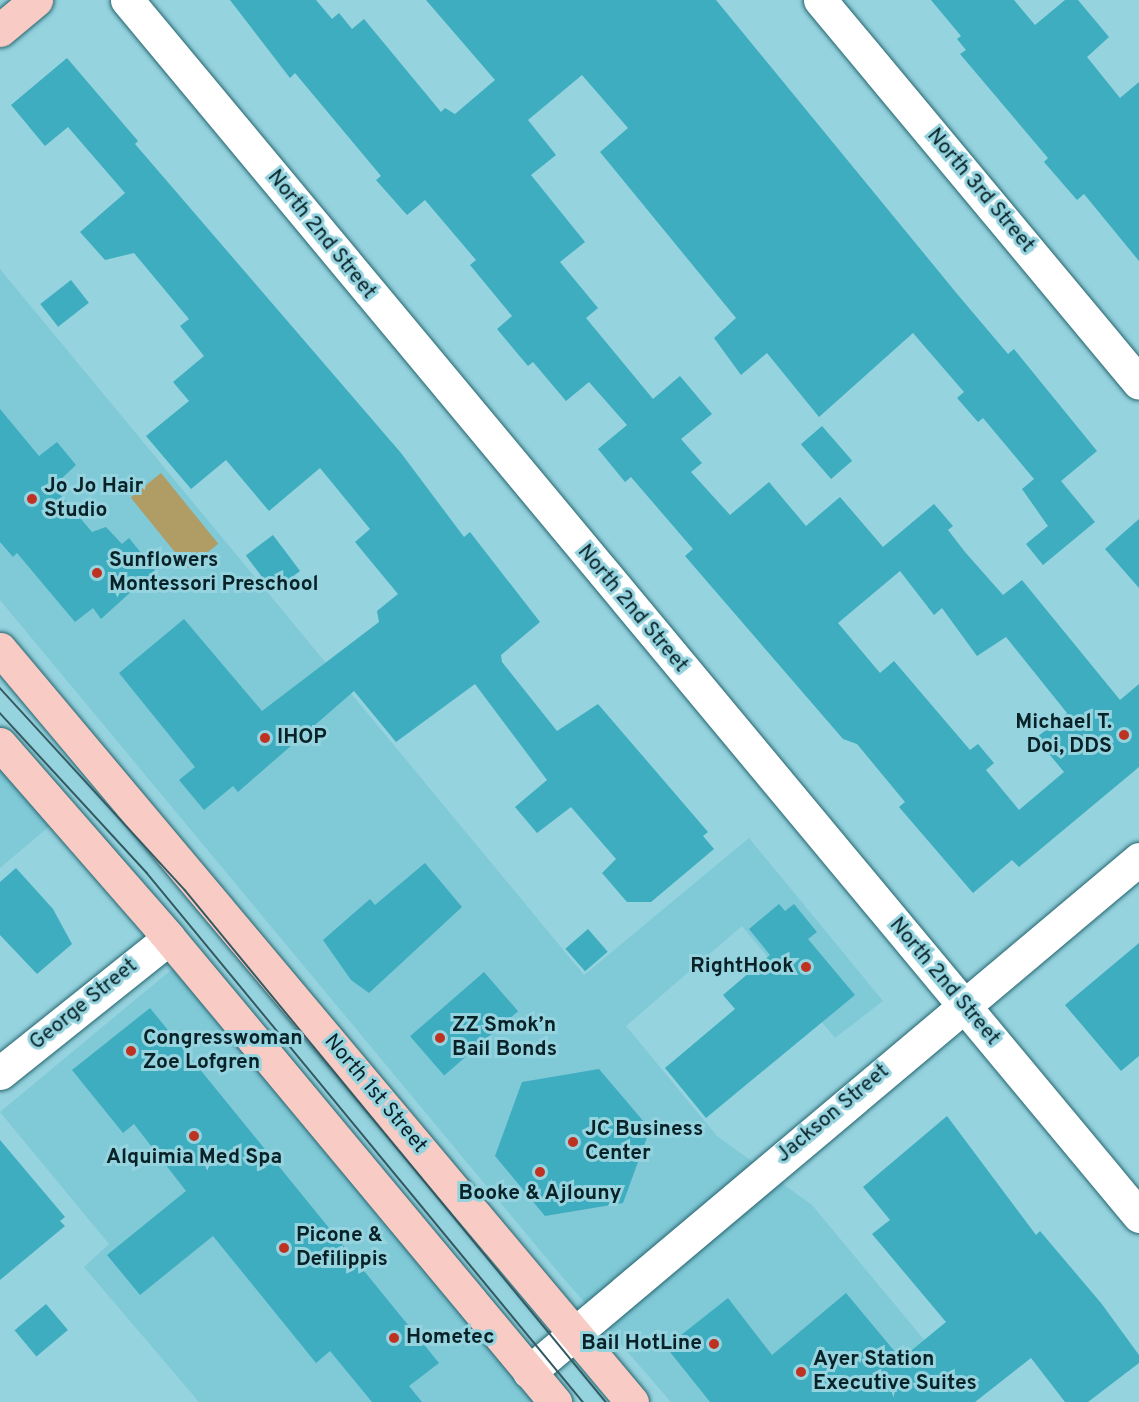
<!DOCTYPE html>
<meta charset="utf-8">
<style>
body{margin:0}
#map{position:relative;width:1139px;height:1402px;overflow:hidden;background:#95d3df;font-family:Overpass,sans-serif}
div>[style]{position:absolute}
.built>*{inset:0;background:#80c9d7}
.green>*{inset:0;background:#b09c65;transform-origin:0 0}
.building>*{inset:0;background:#3eadbf;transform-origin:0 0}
.roads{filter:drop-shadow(0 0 2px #26656f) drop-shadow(0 0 2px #26656f)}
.minor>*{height:33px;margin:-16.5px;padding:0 16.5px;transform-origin:16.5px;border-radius:16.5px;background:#fff}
.major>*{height:33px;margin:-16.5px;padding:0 16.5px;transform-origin:16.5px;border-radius:16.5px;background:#f8cbc4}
.tram>*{height:1.5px;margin:-0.75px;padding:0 0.75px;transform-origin:0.75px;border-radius:0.75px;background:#345a61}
.dots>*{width:16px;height:16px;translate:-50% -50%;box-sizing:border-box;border:3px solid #95d3df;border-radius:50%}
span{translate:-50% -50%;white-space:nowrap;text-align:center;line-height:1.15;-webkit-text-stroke:6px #95d3df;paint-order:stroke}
.street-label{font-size:21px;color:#082227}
.poi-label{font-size:21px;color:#082227;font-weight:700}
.left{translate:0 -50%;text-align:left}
.right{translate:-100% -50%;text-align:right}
</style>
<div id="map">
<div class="built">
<i style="clip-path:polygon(0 269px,584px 975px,749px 838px,883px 1001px,835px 1038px,742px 926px,626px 1026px,717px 1136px,812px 1205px,976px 1402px,671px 1402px,553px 1266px,0 600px)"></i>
<i style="clip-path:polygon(0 767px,52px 824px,0 868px)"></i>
<i style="clip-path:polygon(177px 965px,538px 1402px,199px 1402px,84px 1267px,109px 1244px,0 1112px)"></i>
</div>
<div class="green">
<i style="left:161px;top:473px;width:91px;height:39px;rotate:51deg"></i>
</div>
<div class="building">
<i style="clip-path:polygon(evenodd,230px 0,316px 0,332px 19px,339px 13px,352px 29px,364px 19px,441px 112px,445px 108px,455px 114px,495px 80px,426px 0,716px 0,958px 295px,1008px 354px,1014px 349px,1097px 451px,1061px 481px,1095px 522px,1043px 565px,1026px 544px,1048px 526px,1022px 489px,1034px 479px,983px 418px,978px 422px,957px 398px,964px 392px,913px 333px,819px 417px,767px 353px,741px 375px,714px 338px,736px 318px,600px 152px,628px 128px,582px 75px,528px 120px,556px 155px,531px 175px,585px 242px,560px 262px,598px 308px,586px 318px,653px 399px,680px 376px,712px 414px,681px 439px,702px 463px,691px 472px,730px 515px,769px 482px,806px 526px,840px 497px,883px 547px,934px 504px,953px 526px,948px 530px,965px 552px,1003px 595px,1022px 580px,1120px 700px,1139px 684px,1139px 767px,1019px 867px,1012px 860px,973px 893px,899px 807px,905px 802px,857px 744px,843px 739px,685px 556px,693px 549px,631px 477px,625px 482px,598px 449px,627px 425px,589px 382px,566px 401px,533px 362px,528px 366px,497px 329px,512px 316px,470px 265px,476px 260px,425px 200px,407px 215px,376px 180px,381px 176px,295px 73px,290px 78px,230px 0,900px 571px,934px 615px,942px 608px,977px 656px,1006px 637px,1067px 713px,1036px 738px,1064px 772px,1019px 810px,986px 770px,994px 763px,978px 744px,970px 750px,894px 661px,880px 673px,838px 623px,900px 571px)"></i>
<i style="clip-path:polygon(931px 0,1014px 0,1035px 25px,1065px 0,1078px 0,1109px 37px,1087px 57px,1120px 98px,1139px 82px,1139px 261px,1084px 194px,1077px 200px,1044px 162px,1048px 158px,960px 54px,966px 50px,957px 39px,961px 36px)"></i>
<i style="clip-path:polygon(67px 58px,138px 141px,135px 144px,401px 453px,464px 537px,470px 532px,540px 622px,501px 655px,502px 662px,557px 731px,598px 704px,708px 832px,703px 836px,714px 849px,651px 902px,627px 902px,602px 873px,616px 859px,571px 807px,537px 833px,515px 807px,547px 780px,475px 684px,396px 742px,354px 691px,238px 792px,233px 786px,204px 810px,179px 780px,195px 767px,119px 673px,184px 619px,262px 711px,379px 622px,377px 611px,398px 594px,355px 542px,370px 529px,320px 468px,269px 511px,226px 460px,191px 489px,146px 436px,189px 401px,173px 382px,204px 356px,180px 326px,189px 319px,134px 253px,105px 260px,80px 232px,125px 193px,68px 127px,45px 146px,11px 105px)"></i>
<i style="left:71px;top:280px;width:29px;height:39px;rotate:52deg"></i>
<i style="clip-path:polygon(0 409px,39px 456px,57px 442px,76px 465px,59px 481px,63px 486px,57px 491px,92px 532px,106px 527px,122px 544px,129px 538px,155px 570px,101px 619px,93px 608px,75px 622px,17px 553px,13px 557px,0 542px)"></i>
<i style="left:822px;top:426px;width:46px;height:28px;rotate:49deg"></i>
<i style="clip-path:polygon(1139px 519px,1139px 588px,1105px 549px)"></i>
<i style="left:273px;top:535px;width:45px;height:34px;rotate:53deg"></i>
<i style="clip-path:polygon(425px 863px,462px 907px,369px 993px,351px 980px,323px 940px,370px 899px,375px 905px)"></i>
<i style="clip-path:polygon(16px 868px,53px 909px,72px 944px,37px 974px,0 935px,0 882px)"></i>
<i style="clip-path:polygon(779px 904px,785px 911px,794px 904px,817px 932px,808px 939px,855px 995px,706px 1118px,665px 1068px,735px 1009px,723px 995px,770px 955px,749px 929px)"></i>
<i style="left:588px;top:929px;width:30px;height:30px;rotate:49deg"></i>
<i style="clip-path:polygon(1139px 943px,1139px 1056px,1121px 1071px,1065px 1005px)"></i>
<i style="left:484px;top:972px;width:52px;height:98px;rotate:49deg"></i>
<i style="clip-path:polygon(150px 1008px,439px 1363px,409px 1386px,422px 1402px,372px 1402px,330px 1351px,316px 1363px,213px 1236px,140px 1295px,107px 1255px,186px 1191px,134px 1124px,123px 1133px,72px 1070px)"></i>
<i style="clip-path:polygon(599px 1069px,650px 1129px,623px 1203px,545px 1216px,495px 1156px,522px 1082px)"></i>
<i style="clip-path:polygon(947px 1116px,1036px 1235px,1040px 1231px,1101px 1303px,1139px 1355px,1139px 1363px,1088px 1402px,1065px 1402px,1031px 1358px,975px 1402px,710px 1402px,666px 1347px,728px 1298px,772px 1355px,846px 1293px,901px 1359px,946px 1322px,872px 1234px,890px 1220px,863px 1187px)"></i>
<i style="clip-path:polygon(0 1140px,65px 1217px,60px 1221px,65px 1226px,0 1280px)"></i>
<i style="left:46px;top:1304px;width:34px;height:41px;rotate:50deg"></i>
</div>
<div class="roads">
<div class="minor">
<i style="left:127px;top:0;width:1582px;rotate:50.23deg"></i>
<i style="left:820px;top:0;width:498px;rotate:50.2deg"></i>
<i style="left:0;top:1073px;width:216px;rotate:-38.6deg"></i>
<i style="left:529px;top:1372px;width:797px;rotate:-40.06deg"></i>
</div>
<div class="major">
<i style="left:0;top:30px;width:47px;rotate:-39.8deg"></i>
<i style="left:0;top:649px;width:983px;rotate:49.99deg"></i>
<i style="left:0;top:744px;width:257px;rotate:48.9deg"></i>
<i style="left:169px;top:938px;width:604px;rotate:50.24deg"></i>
</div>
</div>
<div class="tram">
<i style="left:0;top:688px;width:274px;rotate:47.5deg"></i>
<i style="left:185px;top:890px;width:663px;rotate:50.57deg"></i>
<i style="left:0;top:713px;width:217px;rotate:47.4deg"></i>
<i style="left:147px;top:873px;width:686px;rotate:50.5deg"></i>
</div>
<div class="dots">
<i style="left:32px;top:499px;background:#bf3222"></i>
<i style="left:97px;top:573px;background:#bf3222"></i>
<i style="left:1124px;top:735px;background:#bf3222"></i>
<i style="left:265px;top:738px;background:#bf3222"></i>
<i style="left:806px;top:967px;background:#bf3222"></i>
<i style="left:440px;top:1038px;background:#bf3222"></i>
<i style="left:131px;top:1051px;background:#bf3222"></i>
<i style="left:194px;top:1136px;background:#bf3222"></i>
<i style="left:573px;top:1142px;background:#bf3222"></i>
<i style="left:540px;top:1172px;background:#bf3222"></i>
<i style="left:284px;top:1248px;background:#bf3222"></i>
<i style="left:394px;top:1338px;background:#bf3222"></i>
<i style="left:714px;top:1344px;background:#bf3222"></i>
<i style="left:801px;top:1372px;background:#bf3222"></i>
</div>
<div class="street-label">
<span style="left:980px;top:191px;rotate:50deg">North 3rd Street</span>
<span style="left:321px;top:235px;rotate:51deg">North 2nd Street</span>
<span style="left:632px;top:609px;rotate:50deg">North 2nd Street</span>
<span style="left:944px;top:982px;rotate:50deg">North 2nd Street</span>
<span style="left:84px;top:1005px;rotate:-39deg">George Street</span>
<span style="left:375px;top:1094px;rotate:50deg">North 1st Street</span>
<span style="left:833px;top:1114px;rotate:-40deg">Jackson Street</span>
</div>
<div class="poi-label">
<span class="left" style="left:44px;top:499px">Jo Jo Hair<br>Studio</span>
<span class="left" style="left:109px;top:573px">Sunflowers<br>Montessori Preschool</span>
<span class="right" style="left:1112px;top:735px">Michael T.<br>Doi, DDS</span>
<span class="left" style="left:277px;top:738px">IHOP</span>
<span class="right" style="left:794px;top:967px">RightHook</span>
<span class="left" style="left:452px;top:1038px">ZZ Smok’n<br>Bail Bonds</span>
<span class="left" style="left:143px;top:1051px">Congresswoman<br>Zoe Lofgren</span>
<span class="left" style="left:585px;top:1142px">JC Business<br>Center</span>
<span style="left:194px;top:1158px">Alquimia Med Spa</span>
<span style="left:540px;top:1194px">Booke &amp; Ajlouny</span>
<span class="left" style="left:296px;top:1248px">Picone &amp;<br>Defilippis</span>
<span class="left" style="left:406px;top:1338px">Hometec</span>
<span class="right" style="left:702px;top:1344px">Bail HotLine</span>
<span class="left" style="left:813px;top:1372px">Ayer Station<br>Executive Suites</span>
</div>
</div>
